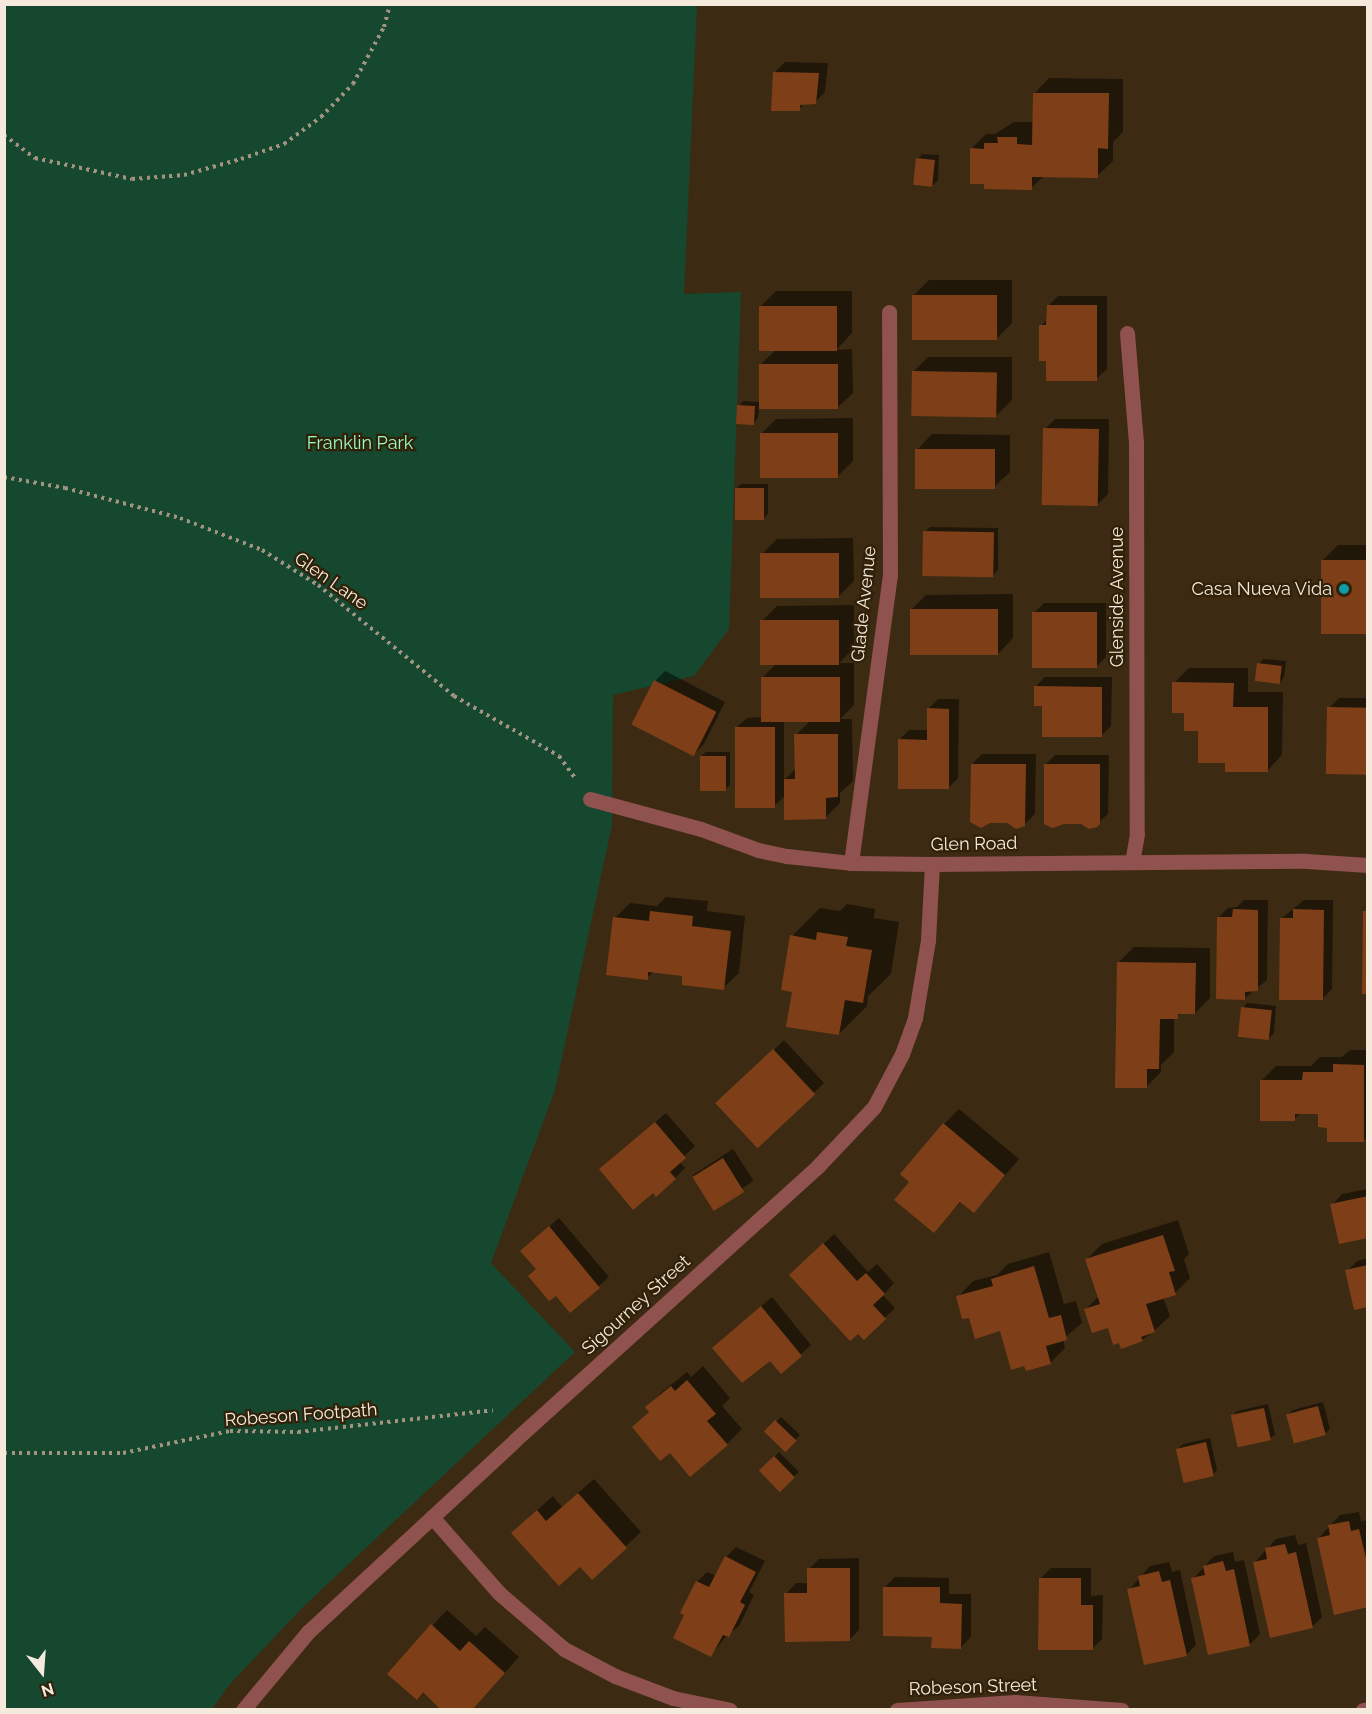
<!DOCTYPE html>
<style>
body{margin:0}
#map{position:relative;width:1372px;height:1714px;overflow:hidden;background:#3c2b12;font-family:Raleway,sans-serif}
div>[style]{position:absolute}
.green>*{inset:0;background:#16472f}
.shadow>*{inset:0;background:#0007;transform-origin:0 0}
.building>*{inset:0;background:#7e3f18;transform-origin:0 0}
.path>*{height:4px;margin-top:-2px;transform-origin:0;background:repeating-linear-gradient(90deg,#a29480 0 3px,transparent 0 7.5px)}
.minor>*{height:15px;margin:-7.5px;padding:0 7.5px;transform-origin:7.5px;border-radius:7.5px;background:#90524f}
.tertiary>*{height:15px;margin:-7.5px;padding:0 7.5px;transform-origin:7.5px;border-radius:7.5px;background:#90524f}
.dots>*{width:16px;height:16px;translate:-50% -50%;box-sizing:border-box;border:3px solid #312108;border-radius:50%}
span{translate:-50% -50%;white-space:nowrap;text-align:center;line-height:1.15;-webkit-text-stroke:4.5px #312108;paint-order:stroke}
.park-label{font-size:18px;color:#95fbc3}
.street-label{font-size:18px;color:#f5eadb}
.poi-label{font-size:18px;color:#f5eadb}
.right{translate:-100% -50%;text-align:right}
.frame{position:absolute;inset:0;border:6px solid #f5eadb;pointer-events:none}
.north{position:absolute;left:12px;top:1642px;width:60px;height:60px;-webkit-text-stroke:4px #312108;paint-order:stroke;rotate:163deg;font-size:16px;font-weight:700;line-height:24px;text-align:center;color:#f5eadb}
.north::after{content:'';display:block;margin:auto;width:21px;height:27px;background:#f5eadb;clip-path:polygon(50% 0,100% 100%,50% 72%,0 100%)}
</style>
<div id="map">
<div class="green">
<i style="clip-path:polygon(5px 5px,697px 5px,684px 294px,741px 292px,729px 629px,694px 676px,613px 695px,612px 825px,555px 1090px,491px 1263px,575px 1352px,304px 1606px,230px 1684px,212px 1709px,5px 1710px)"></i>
</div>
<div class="shadow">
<i style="clip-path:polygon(785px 62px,828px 63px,825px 92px,815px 102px,805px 103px,799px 109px,775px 72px)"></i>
<i style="clip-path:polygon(1049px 78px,1123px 79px,1123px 132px,1113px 142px,1113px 161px,1097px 176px,1044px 176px,1031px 188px,971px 149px,986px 134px,995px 134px,1014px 122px,1034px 122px,1034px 94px)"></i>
<i style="clip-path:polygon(922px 154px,939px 155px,938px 180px,933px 185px,918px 159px)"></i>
<i style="clip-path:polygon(929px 280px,1012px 280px,1012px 323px,997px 338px,914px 295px)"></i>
<i style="clip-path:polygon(776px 291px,852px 291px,852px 333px,836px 350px,852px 349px,853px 393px,837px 408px,759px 408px,758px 418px,754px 423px,739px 406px,743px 401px,761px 402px,760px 365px,777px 349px,760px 307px)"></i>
<i style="clip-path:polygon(1058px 296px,1107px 296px,1107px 369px,1096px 379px,1041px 326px,1048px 319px,1048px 306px)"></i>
<i style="clip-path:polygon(928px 357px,1012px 357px,1012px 400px,997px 415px,913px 372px)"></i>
<i style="clip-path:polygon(853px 418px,853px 461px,838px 476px,761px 434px,776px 419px)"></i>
<i style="clip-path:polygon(1055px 419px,1109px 419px,1108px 494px,1098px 504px,1045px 429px)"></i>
<i style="clip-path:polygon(932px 434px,1010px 435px,1010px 472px,994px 487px,917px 450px)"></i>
<i style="clip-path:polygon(741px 484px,768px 484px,768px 514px,763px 519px,736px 489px)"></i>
<i style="clip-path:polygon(930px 527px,998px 528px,998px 570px,993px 575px,925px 532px)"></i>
<i style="clip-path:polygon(853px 538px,854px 581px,838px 597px,762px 554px,777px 539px)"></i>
<i style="clip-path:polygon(1338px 545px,1368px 545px,1366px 632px,1322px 561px)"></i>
<i style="clip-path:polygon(1013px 594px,1013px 638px,998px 654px,911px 610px,926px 595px)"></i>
<i style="clip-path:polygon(1044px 603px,1106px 603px,1106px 657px,1096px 667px,1034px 613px)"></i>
<i style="clip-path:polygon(evenodd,854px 605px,854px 648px,839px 663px,854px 663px,854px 705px,840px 719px,852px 719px,853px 781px,840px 793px,840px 803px,825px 818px,786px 795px,774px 806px,736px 728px,747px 718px,763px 717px,762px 678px,777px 663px,762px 621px,777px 606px,854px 605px,784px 721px,810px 721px,796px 735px,796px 769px,784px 780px,784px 721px)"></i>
<i style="clip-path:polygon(1263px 659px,1286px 661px,1284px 677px,1280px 682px,1259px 664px)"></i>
<i style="clip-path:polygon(1189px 668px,1248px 668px,1248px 692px,1283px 692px,1282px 755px,1267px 771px,1226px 761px,1185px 712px,1174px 683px)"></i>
<i style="clip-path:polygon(665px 671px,725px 702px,704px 744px,694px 754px,655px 681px)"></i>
<i style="clip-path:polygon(1045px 677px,1112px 677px,1111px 726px,1101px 736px,1044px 705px,1035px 687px)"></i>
<i style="clip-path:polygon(1339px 698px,1368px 698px,1368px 773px,1329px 708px)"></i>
<i style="clip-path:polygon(938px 699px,959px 699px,958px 778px,948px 788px,899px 740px,909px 730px,928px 730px,928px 709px)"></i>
<i style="clip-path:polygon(706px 752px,730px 752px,730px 785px,725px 789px,701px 756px)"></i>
<i style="clip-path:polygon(982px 754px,1036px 754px,1035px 814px,1025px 824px,972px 764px)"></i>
<i style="clip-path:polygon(1055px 755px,1109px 755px,1108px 814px,1097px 824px,1045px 765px)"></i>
<i style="clip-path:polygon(666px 897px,708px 901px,707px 911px,745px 916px,739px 973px,723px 988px,684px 975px,653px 972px,647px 978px,615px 918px,630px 903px,657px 906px)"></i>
<i style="clip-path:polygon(1244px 900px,1268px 900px,1267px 980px,1245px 998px,1218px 918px,1228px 908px,1237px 907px)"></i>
<i style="clip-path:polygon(1304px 900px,1333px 900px,1332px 989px,1322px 999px,1281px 919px)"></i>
<i style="clip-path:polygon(847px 904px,875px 909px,874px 918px,899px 922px,891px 974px,868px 996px,867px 1006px,839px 1034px,793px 991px,792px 936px,820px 908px,840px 911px)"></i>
<i style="clip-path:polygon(1134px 947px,1210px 948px,1210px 998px,1195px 1013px,1182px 1013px,1174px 1018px,1174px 1052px,1161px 1065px,1161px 1072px,1146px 1087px,1118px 963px)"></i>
<i style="clip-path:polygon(1247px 1003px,1276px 1006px,1274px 1033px,1269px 1038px,1243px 1008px)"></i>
<i style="clip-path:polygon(784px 1040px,824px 1083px,758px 1146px,728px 1094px)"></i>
<i style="clip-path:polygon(1350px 1050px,1368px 1050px,1368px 1136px,1363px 1141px,1329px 1126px,1320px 1113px,1301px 1113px,1294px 1119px,1261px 1081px,1276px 1066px,1311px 1066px,1320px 1057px,1342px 1057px)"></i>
<i style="clip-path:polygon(959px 1109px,1019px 1159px,974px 1211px,962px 1201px,934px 1231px,911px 1182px,944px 1124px)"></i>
<i style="clip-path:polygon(666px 1113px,695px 1146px,679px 1161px,685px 1168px,675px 1178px,611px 1159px)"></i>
<i style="left:733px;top:1149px;width:38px;height:48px;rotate:57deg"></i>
<i style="clip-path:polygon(1368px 1189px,1368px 1236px,1332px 1205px,1342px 1194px)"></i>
<i style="clip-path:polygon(559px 1218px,609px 1277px,571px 1311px,537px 1269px,532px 1241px)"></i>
<i style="clip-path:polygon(1178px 1220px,1189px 1254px,1184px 1259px,1190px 1278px,1175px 1293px,1163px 1297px,1170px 1316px,1154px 1331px,1142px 1340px,1109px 1326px,1086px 1309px,1099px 1296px,1087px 1259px,1102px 1244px)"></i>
<i style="clip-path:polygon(834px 1234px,868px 1272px,877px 1264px,894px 1283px,883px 1295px,895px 1308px,864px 1338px,801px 1265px)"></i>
<i style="clip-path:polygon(1049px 1252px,1064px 1304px,1076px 1301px,1082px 1323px,1063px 1339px,1065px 1348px,1050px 1363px,1001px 1330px,970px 1316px,958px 1297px,973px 1281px,997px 1275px,1008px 1264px)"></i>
<i style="clip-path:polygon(1368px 1258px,1368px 1306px,1347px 1271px,1357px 1261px)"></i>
<i style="clip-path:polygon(772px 1297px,811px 1345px,781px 1372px,770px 1359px,724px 1338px)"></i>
<i style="clip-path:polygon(703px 1366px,730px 1398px,722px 1406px,742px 1429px,727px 1444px,670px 1450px,634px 1427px,650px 1411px,647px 1407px,662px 1392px,687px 1372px,691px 1377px)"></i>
<i style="clip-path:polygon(1323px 1402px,1330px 1429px,1325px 1433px,1288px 1415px,1293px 1410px)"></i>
<i style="clip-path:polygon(1268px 1404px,1275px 1434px,1270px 1439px,1233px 1415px,1237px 1411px)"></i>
<i style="left:781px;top:1417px;width:26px;height:21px;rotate:43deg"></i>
<i style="clip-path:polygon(1210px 1438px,1217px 1470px,1213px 1475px,1178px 1449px,1183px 1444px)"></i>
<i style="left:779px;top:1452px;width:28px;height:26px;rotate:45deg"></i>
<i style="clip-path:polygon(594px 1479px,641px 1532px,592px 1578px,528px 1518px,553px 1496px,562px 1507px)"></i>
<i style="clip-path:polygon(1359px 1512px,1361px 1521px,1368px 1520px,1368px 1605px,1318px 1539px,1340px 1515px)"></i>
<i style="clip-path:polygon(1295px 1535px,1298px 1545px,1306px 1543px,1322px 1617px,1312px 1627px,1255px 1562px,1276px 1539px)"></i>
<i style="clip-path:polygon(736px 1547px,765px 1561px,749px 1592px,754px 1595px,739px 1626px,727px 1635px,711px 1655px,686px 1614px,697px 1582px,707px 1572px,716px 1576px,726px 1557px)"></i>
<i style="clip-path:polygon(1233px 1552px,1235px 1562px,1244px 1560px,1260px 1634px,1250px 1644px,1209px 1653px,1193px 1579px,1214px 1556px)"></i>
<i style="clip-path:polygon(859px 1558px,859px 1630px,849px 1640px,786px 1594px,796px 1583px,809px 1583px,809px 1569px,819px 1559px)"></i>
<i style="clip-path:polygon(1169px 1562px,1172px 1572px,1180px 1570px,1196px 1645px,1186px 1655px,1129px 1590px,1150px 1566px)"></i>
<i style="clip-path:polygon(1051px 1568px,1091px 1568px,1091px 1596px,1103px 1595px,1102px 1639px,1092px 1649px,1041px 1578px)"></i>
<i style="clip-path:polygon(895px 1577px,949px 1578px,949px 1594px,971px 1594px,971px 1637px,961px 1647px,933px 1635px,885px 1587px)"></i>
<i style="clip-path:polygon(447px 1610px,476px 1636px,485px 1627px,519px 1657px,471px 1710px,432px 1626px)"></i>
</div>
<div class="building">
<i style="clip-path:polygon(773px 72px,819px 73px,816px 104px,800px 105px,800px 111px,771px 111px)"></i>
<i style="clip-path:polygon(1033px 93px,1109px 93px,1108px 149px,1098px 148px,1098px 178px,1032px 177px,1032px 190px,984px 189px,984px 184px,970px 184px,970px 148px,984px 149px,984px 143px,998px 143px,997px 137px,1017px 137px,1017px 144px,1032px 145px)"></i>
<i style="left:916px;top:158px;width:19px;height:27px;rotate:6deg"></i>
<i style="left:912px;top:295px;width:85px;height:45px"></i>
<i style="clip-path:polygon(1047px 305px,1097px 305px,1097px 381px,1046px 381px,1046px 361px,1039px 361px,1039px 325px,1046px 325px)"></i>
<i style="left:759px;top:306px;width:78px;height:45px"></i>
<i style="left:838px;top:364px;width:45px;height:79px;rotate:90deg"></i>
<i style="left:912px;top:371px;width:85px;height:45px;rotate:1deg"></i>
<i style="left:737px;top:405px;width:18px;height:19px;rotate:3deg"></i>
<i style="left:1043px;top:428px;width:56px;height:77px;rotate:1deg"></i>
<i style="left:760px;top:433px;width:78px;height:45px"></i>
<i style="left:915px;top:449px;width:80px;height:40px"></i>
<i style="left:735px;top:488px;width:29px;height:32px"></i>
<i style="left:923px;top:531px;width:71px;height:45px;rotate:1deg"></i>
<i style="left:839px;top:553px;width:45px;height:79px;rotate:90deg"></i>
<i style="left:1321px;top:560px;width:47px;height:74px"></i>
<i style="left:910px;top:609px;width:88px;height:46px"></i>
<i style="left:1032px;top:612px;width:65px;height:56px"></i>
<i style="left:760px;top:620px;width:79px;height:45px"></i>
<i style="left:1257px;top:663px;width:25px;height:18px;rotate:7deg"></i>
<i style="left:840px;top:677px;width:45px;height:79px;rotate:90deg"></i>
<i style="left:654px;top:680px;width:70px;height:50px;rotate:27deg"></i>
<i style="clip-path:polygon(1172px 682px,1234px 683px,1233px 707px,1268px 707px,1268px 772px,1225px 772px,1225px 763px,1198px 763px,1198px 731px,1184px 731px,1184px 713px,1172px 713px)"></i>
<i style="clip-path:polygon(1034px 686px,1102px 687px,1102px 737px,1042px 737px,1042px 706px,1034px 706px)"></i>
<i style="left:1327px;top:707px;width:41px;height:67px;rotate:1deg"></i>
<i style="clip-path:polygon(927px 708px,949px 709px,949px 789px,898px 789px,898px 739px,927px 740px)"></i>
<i style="left:735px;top:727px;width:40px;height:81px"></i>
<i style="clip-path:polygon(794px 734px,838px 734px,838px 797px,826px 798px,826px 819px,784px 820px,784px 779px,795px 779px)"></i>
<i style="left:700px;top:756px;width:26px;height:35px"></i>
<i style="clip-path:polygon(971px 764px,1026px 764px,1025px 826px,1016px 829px,1007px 823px,990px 823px,981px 828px,970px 822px)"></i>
<i style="clip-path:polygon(1044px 764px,1100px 764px,1100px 824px,1097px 827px,1089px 829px,1081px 824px,1064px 824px,1052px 828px,1044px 824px)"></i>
<i style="clip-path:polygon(1233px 909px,1258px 910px,1258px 991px,1245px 992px,1245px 1000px,1216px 999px,1217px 917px,1232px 917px)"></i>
<i style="clip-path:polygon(1293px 909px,1324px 910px,1323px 1000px,1279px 1000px,1280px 918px,1293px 918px)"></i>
<i style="clip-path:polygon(650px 911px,693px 916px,692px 926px,731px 931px,724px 990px,682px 985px,682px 976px,648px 972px,648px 980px,606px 975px,613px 917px,649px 921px)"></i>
<i style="clip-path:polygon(1363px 911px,1368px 911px,1368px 994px,1362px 994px)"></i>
<i style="clip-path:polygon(817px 932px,848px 937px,846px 946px,872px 950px,863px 1003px,845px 1000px,839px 1035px,786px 1027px,792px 992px,781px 990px,790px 935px,816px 940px)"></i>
<i style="clip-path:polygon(1117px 962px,1196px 963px,1195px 1014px,1178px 1014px,1178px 1019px,1160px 1019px,1159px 1069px,1147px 1069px,1147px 1088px,1115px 1088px)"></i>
<i style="left:1241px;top:1007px;width:31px;height:30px;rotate:6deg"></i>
<i style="left:773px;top:1049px;width:62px;height:79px;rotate:47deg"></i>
<i style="clip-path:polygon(1333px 1064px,1364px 1065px,1364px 1142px,1327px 1142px,1327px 1128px,1318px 1127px,1318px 1114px,1295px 1114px,1295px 1121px,1260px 1121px,1260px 1080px,1302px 1080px,1303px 1072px,1333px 1072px)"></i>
<i style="clip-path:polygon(655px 1122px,686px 1158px,670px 1172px,676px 1179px,656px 1197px,653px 1193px,633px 1210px,599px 1169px)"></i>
<i style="clip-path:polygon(943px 1123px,1005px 1175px,974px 1213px,960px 1202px,934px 1233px,894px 1200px,909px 1182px,900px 1174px)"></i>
<i style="left:723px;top:1158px;width:40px;height:36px;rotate:58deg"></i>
<i style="clip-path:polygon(1368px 1196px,1368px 1238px,1339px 1244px,1330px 1204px)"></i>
<i style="clip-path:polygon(549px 1226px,600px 1288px,570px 1313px,556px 1296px,549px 1301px,528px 1276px,536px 1269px,520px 1251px)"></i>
<i style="clip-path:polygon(1163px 1235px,1175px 1271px,1169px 1272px,1176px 1295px,1146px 1304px,1155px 1332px,1141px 1337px,1143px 1341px,1121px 1349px,1119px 1343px,1113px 1345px,1108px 1328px,1092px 1333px,1084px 1309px,1100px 1304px,1085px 1259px)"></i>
<i style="clip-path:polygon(823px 1243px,857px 1281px,866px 1273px,885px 1294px,873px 1305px,886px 1319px,864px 1340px,858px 1334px,850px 1341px,789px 1275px)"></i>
<i style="clip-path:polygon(1368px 1265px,1368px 1307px,1354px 1310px,1345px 1270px)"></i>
<i style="clip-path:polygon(1034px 1266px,1049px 1318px,1061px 1315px,1067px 1340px,1046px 1346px,1051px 1364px,1026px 1371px,1024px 1366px,1011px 1370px,1000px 1331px,975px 1339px,969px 1318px,962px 1319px,956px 1296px,993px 1286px,991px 1279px)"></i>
<i style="clip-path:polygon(761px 1306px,802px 1356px,781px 1374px,770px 1361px,742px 1383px,712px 1348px)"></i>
<i style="clip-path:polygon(687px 1380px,716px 1414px,707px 1421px,728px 1445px,690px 1477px,670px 1453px,660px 1461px,632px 1427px,649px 1412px,645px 1407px,671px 1386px,675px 1391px)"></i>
<i style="left:1318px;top:1406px;width:30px;height:33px;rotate:75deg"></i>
<i style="left:1264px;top:1408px;width:33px;height:34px;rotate:78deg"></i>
<i style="left:775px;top:1420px;width:30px;height:16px;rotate:44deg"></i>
<i style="left:1206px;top:1442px;width:35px;height:31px;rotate:77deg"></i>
<i style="left:774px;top:1456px;width:30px;height:21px;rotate:46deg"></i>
<i style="clip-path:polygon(578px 1493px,627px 1548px,592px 1580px,580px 1567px,559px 1586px,511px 1533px,537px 1510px,546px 1521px)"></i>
<i style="clip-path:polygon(1349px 1521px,1351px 1531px,1359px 1529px,1368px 1566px,1368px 1607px,1334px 1615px,1317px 1538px,1330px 1535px,1328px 1525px)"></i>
<i style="clip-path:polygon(1285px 1544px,1288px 1554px,1296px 1552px,1313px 1628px,1270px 1638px,1253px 1562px,1267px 1559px,1265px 1548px)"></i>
<i style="clip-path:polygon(725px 1556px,756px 1572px,740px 1602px,745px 1605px,729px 1637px,723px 1635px,711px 1657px,673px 1638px,684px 1615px,680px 1613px,696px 1581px,709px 1587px)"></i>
<i style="clip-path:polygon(1223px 1561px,1226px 1571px,1234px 1569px,1250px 1646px,1208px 1655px,1191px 1578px,1205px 1575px,1203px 1566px)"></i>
<i style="clip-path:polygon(807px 1568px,850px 1568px,850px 1641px,785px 1642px,784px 1593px,807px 1593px)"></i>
<i style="clip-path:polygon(1159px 1571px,1162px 1582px,1170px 1580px,1187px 1656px,1144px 1665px,1127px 1589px,1140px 1586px,1138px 1576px)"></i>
<i style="clip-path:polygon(1039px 1578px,1081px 1578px,1081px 1605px,1093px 1605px,1093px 1650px,1038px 1650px)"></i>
<i style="clip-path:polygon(883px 1587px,940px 1587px,940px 1603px,962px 1604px,961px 1649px,931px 1648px,932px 1637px,883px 1636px)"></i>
<i style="clip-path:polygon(431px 1624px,460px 1651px,469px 1641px,505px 1673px,472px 1710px,441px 1710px,423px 1692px,417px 1700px,387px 1674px)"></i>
</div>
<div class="path">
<i style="left:4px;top:135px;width:39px;rotate:37deg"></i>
<i style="left:35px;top:158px;width:99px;rotate:12.2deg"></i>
<i style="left:132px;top:179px;width:52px;rotate:-4.4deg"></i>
<i style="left:184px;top:175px;width:59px;rotate:-15.7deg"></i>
<i style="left:241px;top:159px;width:46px;rotate:-19.2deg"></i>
<i style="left:284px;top:144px;width:46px;rotate:-36.1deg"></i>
<i style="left:321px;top:117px;width:46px;rotate:-45.9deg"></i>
<i style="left:353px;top:84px;width:65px;rotate:-61.5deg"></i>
<i style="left:384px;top:27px;width:24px;rotate:-75deg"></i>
<i style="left:4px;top:477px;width:62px;rotate:10.2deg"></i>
<i style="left:65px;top:488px;width:119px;rotate:14.6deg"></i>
<i style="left:180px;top:518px;width:88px;rotate:21.3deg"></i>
<i style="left:262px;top:550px;width:66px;rotate:32deg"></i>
<i style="left:318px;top:585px;width:176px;rotate:39.2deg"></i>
<i style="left:454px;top:696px;width:121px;rotate:29.7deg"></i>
<i style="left:559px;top:756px;width:29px;rotate:54deg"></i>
<i style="left:4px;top:1453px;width:119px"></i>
<i style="left:123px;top:1453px;width:109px;rotate:-11.6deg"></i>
<i style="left:230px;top:1431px;width:68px;rotate:0.8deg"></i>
<i style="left:298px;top:1432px;width:196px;rotate:-6.4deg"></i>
</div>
<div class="minor">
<i style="left:1127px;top:333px;width:109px;rotate:85.3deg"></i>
<i style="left:1136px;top:442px;width:392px;rotate:89.9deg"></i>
<i style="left:1137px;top:834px;width:28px;rotate:100deg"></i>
<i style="left:590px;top:799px;width:115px;rotate:15.1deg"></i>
<i style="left:701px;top:829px;width:61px;rotate:20.2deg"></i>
<i style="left:758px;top:850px;width:30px;rotate:12deg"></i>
<i style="left:787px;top:856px;width:64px;rotate:6.2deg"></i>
<i style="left:851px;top:863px;width:81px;rotate:0.7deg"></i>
<i style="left:851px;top:863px;width:290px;rotate:-82.3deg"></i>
<i style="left:890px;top:576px;width:264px;rotate:-90.2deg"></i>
<i style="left:432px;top:1517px;width:101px;rotate:48.6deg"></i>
<i style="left:499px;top:1593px;width:86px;rotate:40.7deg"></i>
<i style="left:564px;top:1649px;width:58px;rotate:27.9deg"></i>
<i style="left:615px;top:1676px;width:62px;rotate:20.8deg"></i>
<i style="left:673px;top:1698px;width:58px;rotate:11.9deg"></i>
<i style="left:897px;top:1710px;width:118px;rotate:-3.9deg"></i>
<i style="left:1015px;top:1702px;width:107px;rotate:4.3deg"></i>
<i style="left:1363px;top:1710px;width:5px;rotate:-11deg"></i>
</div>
<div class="tertiary">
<i style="left:243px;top:1710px;width:102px;rotate:-50.2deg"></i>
<i style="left:308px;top:1632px;width:282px;rotate:-42.8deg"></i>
<i style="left:515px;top:1440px;width:409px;rotate:-42.1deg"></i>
<i style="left:818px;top:1166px;width:81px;rotate:-46.5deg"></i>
<i style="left:874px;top:1107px;width:60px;rotate:-62.2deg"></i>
<i style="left:902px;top:1054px;width:38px;rotate:-70deg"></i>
<i style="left:915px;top:1018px;width:79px;rotate:-80.5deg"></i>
<i style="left:928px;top:940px;width:76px;rotate:-87deg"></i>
<i style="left:932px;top:864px;width:374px;rotate:-0.5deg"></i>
<i style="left:1306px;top:861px;width:62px;rotate:3.7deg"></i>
</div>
<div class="dots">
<i style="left:1344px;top:589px;background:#0f9aa8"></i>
</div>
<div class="park-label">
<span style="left:360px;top:443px">Franklin Park</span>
</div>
<div class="street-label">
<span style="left:331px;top:581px;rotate:35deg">Glen Lane</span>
<span style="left:1117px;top:597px;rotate:-90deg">Glenside Avenue</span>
<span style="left:864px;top:604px;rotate:-84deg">Glade Avenue</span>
<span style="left:974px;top:844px;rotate:-1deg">Glen Road</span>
<span style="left:636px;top:1305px;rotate:-42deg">Sigourney Street</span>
<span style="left:301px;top:1415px;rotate:-4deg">Robeson Footpath</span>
<span style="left:973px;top:1687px;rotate:-2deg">Robeson Street</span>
</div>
<div class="poi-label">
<span class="right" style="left:1332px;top:589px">Casa Nueva Vida</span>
</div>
<div class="frame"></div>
<div class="north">N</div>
</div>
